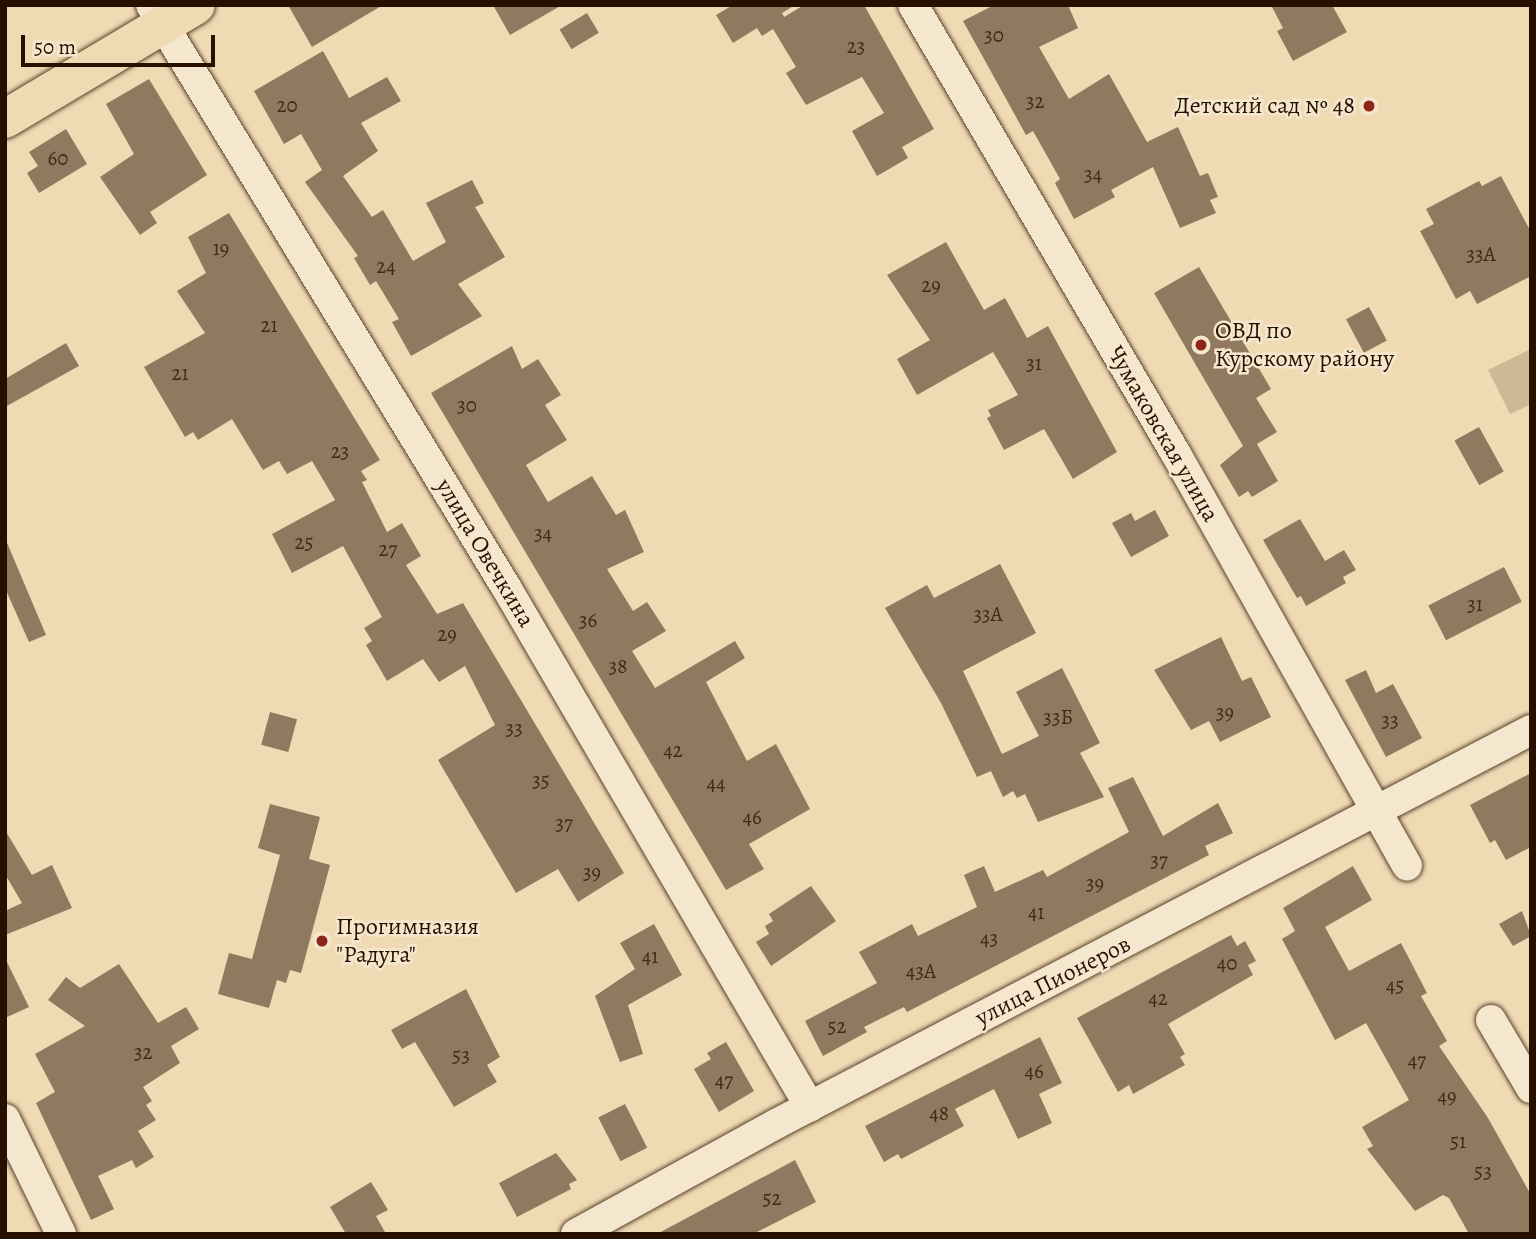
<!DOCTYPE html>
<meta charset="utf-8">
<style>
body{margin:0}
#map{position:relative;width:1536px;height:1239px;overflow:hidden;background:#f0dab4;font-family:Alegreya,serif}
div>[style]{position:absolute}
.green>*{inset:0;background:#ceb895}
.building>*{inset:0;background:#90795e;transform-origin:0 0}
.roads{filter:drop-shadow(0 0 2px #59422d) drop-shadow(0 0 2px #59422d)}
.minor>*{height:30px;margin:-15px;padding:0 15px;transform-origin:15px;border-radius:15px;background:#f5e7ce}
.major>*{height:38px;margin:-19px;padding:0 19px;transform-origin:19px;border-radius:19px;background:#f0dab4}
.dots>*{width:19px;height:19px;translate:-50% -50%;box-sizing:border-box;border:4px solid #f5e7ce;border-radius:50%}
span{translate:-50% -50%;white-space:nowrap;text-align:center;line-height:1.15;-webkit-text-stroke:5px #f5e7ce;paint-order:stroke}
.number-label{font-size:21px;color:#412a18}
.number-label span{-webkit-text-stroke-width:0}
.poi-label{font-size:24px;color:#271000}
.right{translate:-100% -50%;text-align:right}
.left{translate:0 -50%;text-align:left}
.street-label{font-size:24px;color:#271000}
.frame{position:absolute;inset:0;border:7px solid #271000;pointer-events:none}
.scale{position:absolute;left:21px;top:35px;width:194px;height:32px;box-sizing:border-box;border:4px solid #271000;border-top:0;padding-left:9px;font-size:21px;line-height:24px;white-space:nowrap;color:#271000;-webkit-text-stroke:5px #f5e7ce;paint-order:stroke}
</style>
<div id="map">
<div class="green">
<i style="clip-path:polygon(1531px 349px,1531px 404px,1510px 414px,1488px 370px)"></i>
</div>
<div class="building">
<i style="clip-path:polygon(288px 5px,383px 5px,312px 47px)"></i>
<i style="clip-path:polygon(493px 5px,562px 5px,510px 35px)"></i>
<i style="clip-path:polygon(733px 5px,795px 5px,782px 13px,784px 17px,804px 5px,864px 5px,934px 129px,902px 147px,908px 158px,877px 176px,852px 131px,884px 113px,862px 77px,806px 105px,786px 73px,796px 67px,773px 29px,762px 36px,757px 28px,733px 43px,716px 15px)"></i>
<i style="clip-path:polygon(994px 5px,1068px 5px,1078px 28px,1039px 47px,1069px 99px,1109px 74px,1147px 142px,1178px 127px,1200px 176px,1208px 173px,1218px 197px,1210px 200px,1216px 213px,1180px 228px,1153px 167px,1111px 190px,1115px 197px,1074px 219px,1055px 183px,1060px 179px,1033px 131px,1026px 135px,963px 21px)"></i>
<i style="clip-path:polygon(1271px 5px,1332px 5px,1347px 32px,1293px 61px,1277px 31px,1283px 28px)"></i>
<i style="left:587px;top:13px;width:23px;height:32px;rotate:59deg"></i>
<i style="clip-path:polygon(323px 51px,349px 98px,387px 77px,401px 101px,361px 123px,378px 151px,343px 176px,372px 217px,383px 210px,413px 261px,446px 242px,426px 203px,472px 180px,484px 203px,475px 207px,505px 257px,458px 284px,482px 316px,411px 356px,392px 322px,399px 319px,376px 281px,370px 285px,354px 258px,358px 256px,305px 182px,322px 170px,301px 134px,284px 144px,254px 91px)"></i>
<i style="clip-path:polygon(149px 79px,207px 175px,150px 212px,157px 223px,140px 235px,100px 177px,134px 154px,106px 104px)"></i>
<i style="clip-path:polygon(66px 129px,87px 164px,39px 193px,27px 173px,38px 166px,29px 152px)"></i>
<i style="clip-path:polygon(1501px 176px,1531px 232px,1531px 276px,1477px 304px,1470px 291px,1456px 299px,1420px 231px,1434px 224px,1426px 209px,1479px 181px,1482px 186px)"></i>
<i style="clip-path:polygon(229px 213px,380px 460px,361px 471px,367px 480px,362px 482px,387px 532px,402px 523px,421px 556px,406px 565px,437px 614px,463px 603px,624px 873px,578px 902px,558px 869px,516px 893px,438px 760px,495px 725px,465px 666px,439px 682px,423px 659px,387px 681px,366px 645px,372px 641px,364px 628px,382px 617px,343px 546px,292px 573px,272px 534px,335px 500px,312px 461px,287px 474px,279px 461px,263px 470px,232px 419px,198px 440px,193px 432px,185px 437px,144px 367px,205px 333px,177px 291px,206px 273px,188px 237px)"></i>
<i style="clip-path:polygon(946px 242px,984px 310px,1005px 298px,1027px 338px,1048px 326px,1117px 452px,1073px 479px,1044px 429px,1004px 450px,987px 418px,991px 416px,988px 410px,1018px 395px,993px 352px,917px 395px,897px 359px,930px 340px,887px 275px)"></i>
<i style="clip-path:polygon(1199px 267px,1271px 389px,1256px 398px,1277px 432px,1257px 444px,1278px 481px,1252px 497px,1248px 491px,1239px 497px,1220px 465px,1243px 446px,1154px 293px)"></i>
<i style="left:1369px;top:307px;width:38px;height:26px;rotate:62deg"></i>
<i style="clip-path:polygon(66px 343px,79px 366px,5px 407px,5px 379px)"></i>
<i style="clip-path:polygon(512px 346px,522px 369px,538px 359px,561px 395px,545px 405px,567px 440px,526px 465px,548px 502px,592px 476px,616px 515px,625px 510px,644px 552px,607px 569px,633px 611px,647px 602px,666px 631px,632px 651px,655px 688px,735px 641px,745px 658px,706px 682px,747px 761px,776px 744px,810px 809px,749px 844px,764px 869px,726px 890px,431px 393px)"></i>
<i style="left:1479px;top:427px;width:51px;height:28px;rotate:61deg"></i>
<i style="clip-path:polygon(1155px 510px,1169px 536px,1131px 557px,1112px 523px,1131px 513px,1135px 521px)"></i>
<i style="clip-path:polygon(1300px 519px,1325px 561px,1344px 550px,1356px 570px,1343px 577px,1346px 583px,1306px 606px,1301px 596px,1297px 598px,1263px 540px)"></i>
<i style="clip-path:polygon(5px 538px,46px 635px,29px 642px,5px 588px)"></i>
<i style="clip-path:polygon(1000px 564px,1036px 633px,963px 671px,1002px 754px,1039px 736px,1016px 692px,1062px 668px,1100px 743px,1080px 753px,1104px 797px,1038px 822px,1025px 794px,1017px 798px,1013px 791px,1003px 797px,991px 771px,977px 777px,941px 703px,885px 608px,927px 585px,934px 598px)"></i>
<i style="left:1504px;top:567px;width:39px;height:85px;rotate:63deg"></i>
<i style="clip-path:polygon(1221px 637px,1242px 681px,1251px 677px,1271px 717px,1220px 742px,1209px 721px,1191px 730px,1154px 670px)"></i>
<i style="clip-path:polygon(1366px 670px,1376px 693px,1393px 684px,1422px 738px,1386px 757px,1345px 680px)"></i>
<i style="left:270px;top:712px;width:28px;height:34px;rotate:15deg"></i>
<i style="clip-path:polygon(1531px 773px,1531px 847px,1506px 860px,1495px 840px,1490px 843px,1470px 805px)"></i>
<i style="clip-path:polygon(1133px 777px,1163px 836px,1218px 803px,1233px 833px,1205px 846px,1209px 855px,907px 1012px,904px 1007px,864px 1027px,867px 1032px,823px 1056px,805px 1021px,877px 983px,859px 952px,912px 924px,918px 936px,977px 907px,964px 875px,984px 866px,995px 892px,1043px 870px,1047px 877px,1129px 832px,1108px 788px)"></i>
<i style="clip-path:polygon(270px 804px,320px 817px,309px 859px,330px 865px,301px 973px,290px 970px,286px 983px,277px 980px,269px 1008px,218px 994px,229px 953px,252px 959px,280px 855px,258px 848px)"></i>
<i style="clip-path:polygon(5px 830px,32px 875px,52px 865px,72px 908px,5px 935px,5px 911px,22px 903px,5px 874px)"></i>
<i style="clip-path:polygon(1353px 866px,1372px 900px,1325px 927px,1349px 971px,1401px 943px,1427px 993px,1421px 996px,1447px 1041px,1439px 1046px,1488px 1118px,1531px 1195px,1531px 1234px,1469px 1234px,1449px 1198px,1443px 1195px,1415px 1211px,1367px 1149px,1373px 1146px,1362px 1127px,1409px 1100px,1366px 1023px,1335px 1040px,1282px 939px,1295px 931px,1283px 908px)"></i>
<i style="clip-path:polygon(811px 886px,836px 921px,771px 966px,756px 942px,769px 934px,765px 926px,773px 921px,769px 914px)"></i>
<i style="clip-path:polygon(1522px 911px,1531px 936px,1513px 946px,1499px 924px)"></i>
<i style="clip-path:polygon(654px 924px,682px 975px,628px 1005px,643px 1054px,620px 1062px,595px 996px,635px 969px,620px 943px)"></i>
<i style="clip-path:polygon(1231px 935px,1237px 946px,1245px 941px,1256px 961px,1248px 965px,1253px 975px,1168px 1024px,1185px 1054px,1180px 1057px,1185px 1065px,1133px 1094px,1129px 1085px,1118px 1092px,1077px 1018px)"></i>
<i style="clip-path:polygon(5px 958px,29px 1007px,5px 1018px)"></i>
<i style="clip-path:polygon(119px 964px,158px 1023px,186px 1007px,199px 1029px,171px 1046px,180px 1063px,143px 1087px,152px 1101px,146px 1105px,156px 1120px,138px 1131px,154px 1157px,136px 1168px,132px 1160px,98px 1176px,114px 1209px,91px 1220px,36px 1103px,55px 1092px,35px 1054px,85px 1026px,48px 1000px,66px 977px,80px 988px)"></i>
<i style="clip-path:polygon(466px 989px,500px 1057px,487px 1065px,497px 1082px,454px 1107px,415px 1042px,402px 1049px,391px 1030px)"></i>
<i style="clip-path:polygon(1040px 1037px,1062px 1083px,1039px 1094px,1052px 1123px,1018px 1139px,994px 1089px,955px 1109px,964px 1126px,901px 1159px,898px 1154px,884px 1162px,865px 1126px)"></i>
<i style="clip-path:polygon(726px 1042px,754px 1091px,719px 1112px,694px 1069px,711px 1059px,707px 1053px)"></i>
<i style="left:625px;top:1104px;width:49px;height:30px;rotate:63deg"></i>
<i style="clip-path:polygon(556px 1153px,577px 1180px,569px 1184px,571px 1189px,517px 1217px,499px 1183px)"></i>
<i style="clip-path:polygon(795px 1160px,816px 1202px,753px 1234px,657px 1234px)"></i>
<i style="clip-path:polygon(371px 1182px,388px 1210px,376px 1216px,386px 1234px,346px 1234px,330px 1207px)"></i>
</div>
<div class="roads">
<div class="minor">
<i style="left:151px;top:5px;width:682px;rotate:58.62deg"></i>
<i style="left:506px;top:587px;width:602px;rotate:59.69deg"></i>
<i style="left:913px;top:5px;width:520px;rotate:59.64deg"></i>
<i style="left:1176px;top:454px;width:472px;rotate:60.7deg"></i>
<i style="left:1491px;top:1020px;width:79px;rotate:59.5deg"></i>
<i style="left:5px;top:1119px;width:128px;rotate:64deg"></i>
<i style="left:576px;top:1234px;width:228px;rotate:-28.8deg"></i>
<i style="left:776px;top:1124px;width:852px;rotate:-27.56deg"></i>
</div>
<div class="major">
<i style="left:5px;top:119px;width:222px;rotate:-30.8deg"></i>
</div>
</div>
<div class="dots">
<i style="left:1369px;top:106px;background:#8f2418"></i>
<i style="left:1201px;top:345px;background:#8f2418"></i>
<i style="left:322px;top:941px;background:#8f2418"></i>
</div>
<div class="number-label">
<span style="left:994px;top:35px">30</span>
<span style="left:856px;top:46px">23</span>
<span style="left:1035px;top:101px">32</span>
<span style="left:287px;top:105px">20</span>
<span style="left:58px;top:158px">60</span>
<span style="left:1093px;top:174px">34</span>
<span style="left:221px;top:248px">19</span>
<span style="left:1481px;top:254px">33А</span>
<span style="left:386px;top:266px">24</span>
<span style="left:931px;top:285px">29</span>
<span style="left:269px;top:325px">21</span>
<span style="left:1034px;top:363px">31</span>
<span style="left:180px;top:373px">21</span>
<span style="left:467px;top:405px">30</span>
<span style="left:340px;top:451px">23</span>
<span style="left:543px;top:533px">34</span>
<span style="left:304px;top:542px">25</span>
<span style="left:388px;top:549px">27</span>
<span style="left:1475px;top:604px">31</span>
<span style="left:988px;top:614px">33А</span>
<span style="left:588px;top:620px">36</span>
<span style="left:447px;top:634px">29</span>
<span style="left:618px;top:666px">38</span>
<span style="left:1225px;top:712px">39</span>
<span style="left:1058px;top:717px">33Б</span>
<span style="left:1390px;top:720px">33</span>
<span style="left:514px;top:728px">33</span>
<span style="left:673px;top:750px">42</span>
<span style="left:541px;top:780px">35</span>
<span style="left:716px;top:783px">44</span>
<span style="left:752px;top:817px">46</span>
<span style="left:564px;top:823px">37</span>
<span style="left:1159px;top:860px">37</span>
<span style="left:592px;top:872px">39</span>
<span style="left:1095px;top:883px">39</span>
<span style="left:1036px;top:912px">41</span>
<span style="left:989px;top:938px">43</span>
<span style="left:650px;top:956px">41</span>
<span style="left:1227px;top:963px">40</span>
<span style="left:921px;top:971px">43А</span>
<span style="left:1395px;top:985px">45</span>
<span style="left:1158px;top:998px">42</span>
<span style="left:837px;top:1026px">52</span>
<span style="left:143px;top:1052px">32</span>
<span style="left:461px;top:1055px">53</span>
<span style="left:1417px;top:1060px">47</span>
<span style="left:1034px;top:1071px">46</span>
<span style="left:724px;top:1080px">47</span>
<span style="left:1447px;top:1096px">49</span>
<span style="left:939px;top:1113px">48</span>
<span style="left:1458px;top:1141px">51</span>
<span style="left:1483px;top:1171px">53</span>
<span style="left:772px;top:1198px">52</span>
</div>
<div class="poi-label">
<span class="right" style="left:1355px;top:106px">Детский сад № 48</span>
<span class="left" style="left:1215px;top:345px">ОВД по<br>Курскому району</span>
<span class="left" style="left:336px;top:941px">Прогимназия<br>"Радуга"</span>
</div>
<div class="street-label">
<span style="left:1163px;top:434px;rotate:60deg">Чумаковская улица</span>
<span style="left:485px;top:553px;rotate:59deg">улица Овечкина</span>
<span style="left:1053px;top:981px;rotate:-27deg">улица Пионеров</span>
</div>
<div class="frame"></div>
<div class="scale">50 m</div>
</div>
